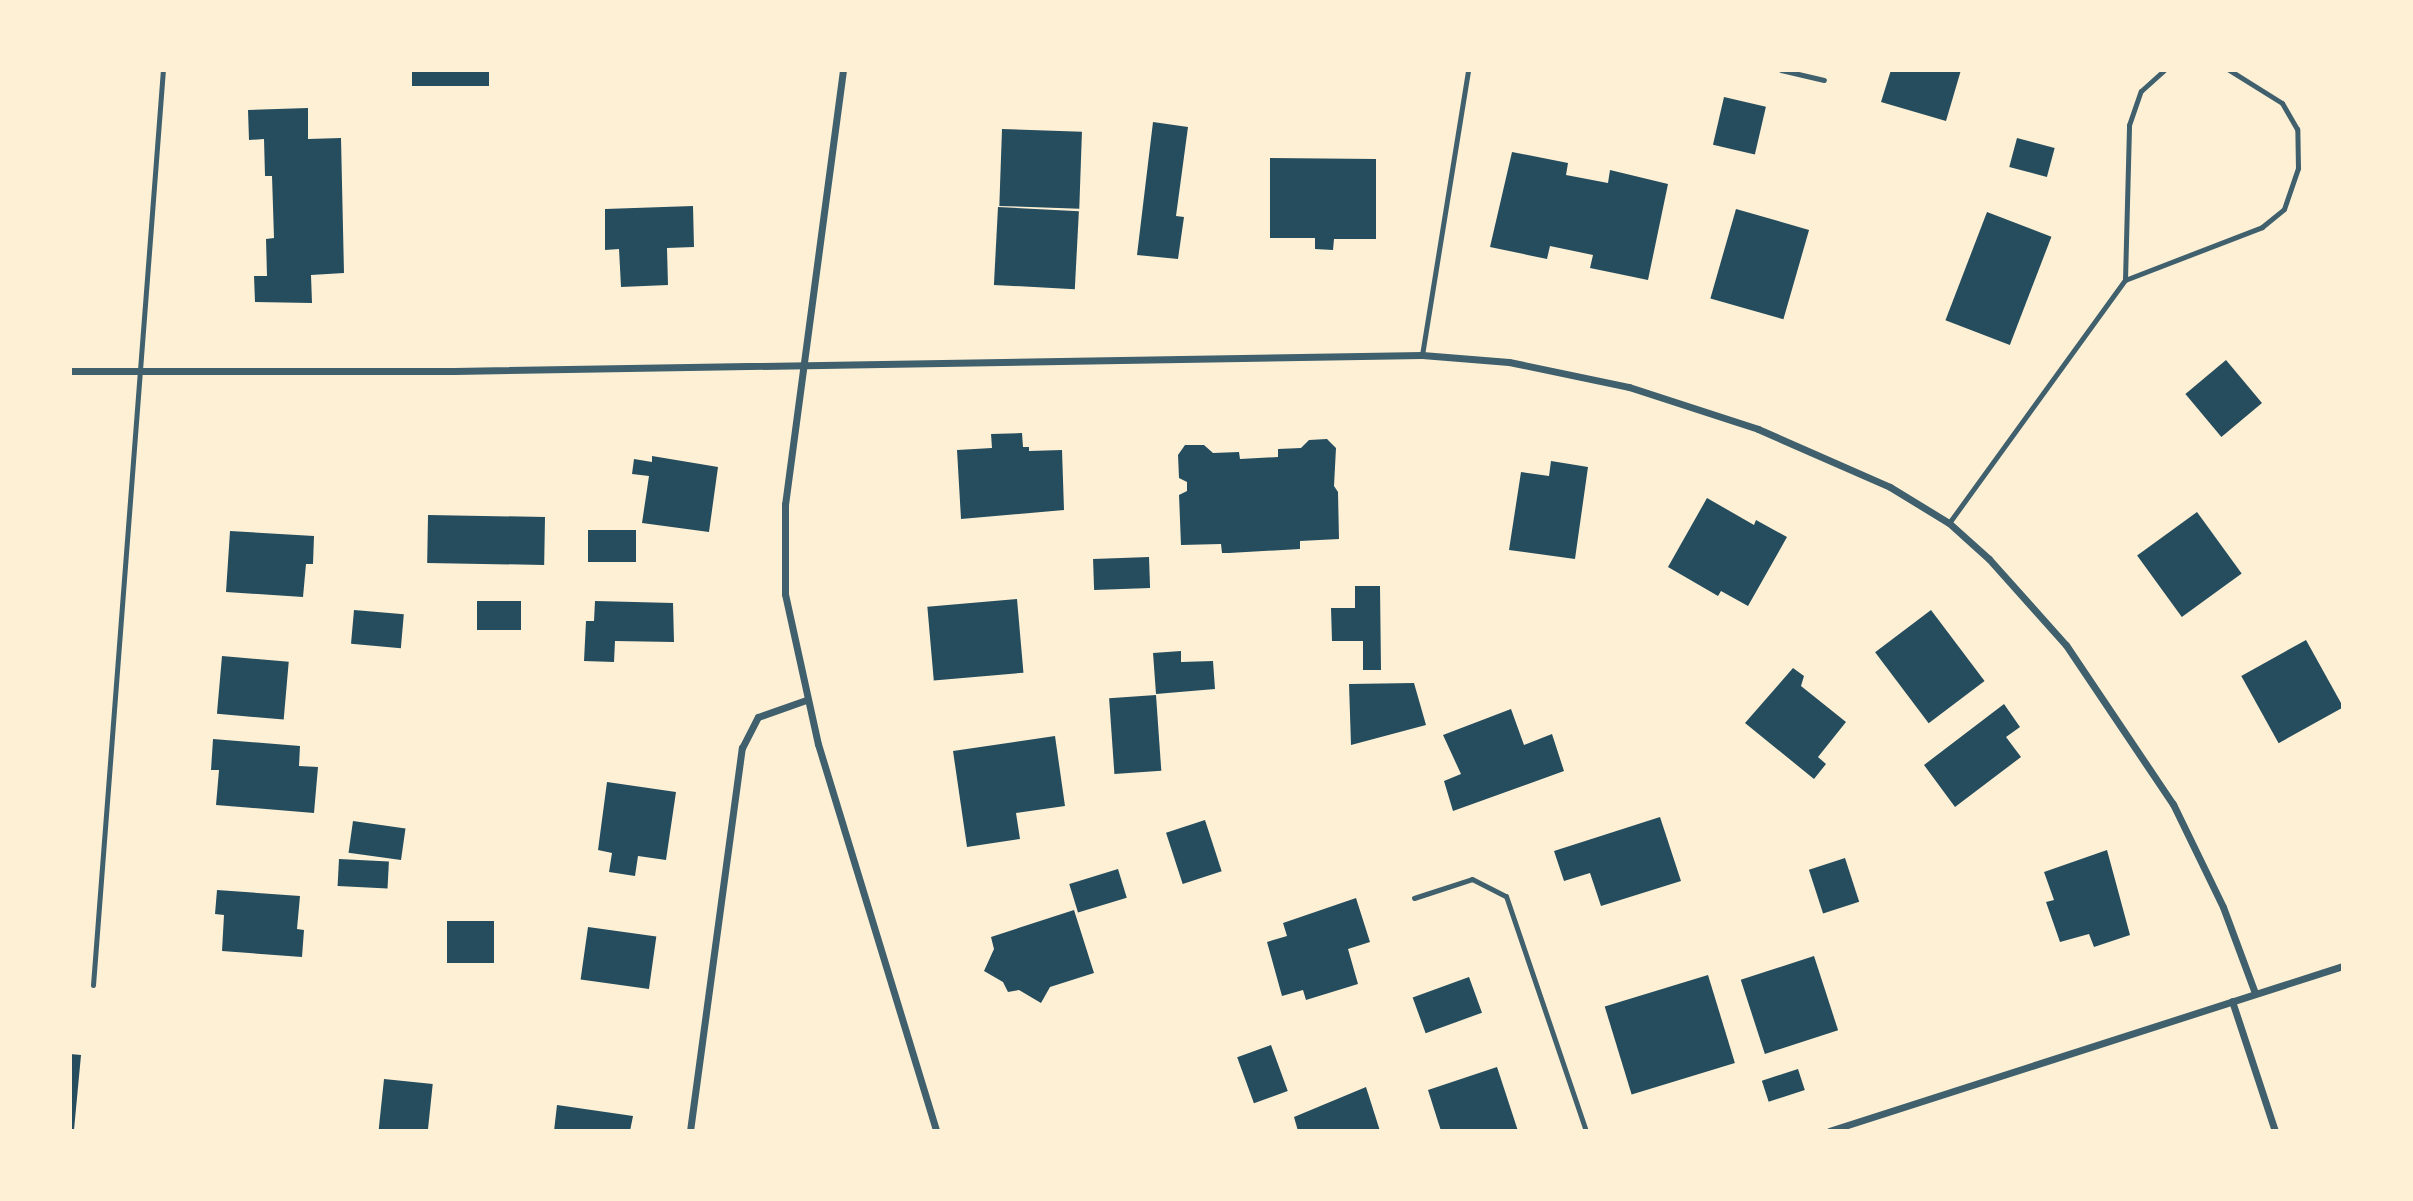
<!DOCTYPE html>
<style>
body{margin:0}
#map{position:relative;width:2413px;height:1201px;overflow:hidden;background:#fdf0d5;font-family:Literata,serif}
div>[style]{position:absolute}
.building>*{inset:0;background:#264d5e;transform-origin:0 0}
.service>*{height:5px;margin:-2.5px;padding:0 2.5px;transform-origin:2.5px;border-radius:2.5px;background:#3f606c}
.minor>*{height:7px;margin:-3.5px;padding:0 3.5px;transform-origin:3.5px;border-radius:3.5px;background:#3f606c}
span{translate:-50% -50%;white-space:nowrap;text-align:center;line-height:1.15;-webkit-text-stroke:7px #fdf0d5;paint-order:stroke}
.frame{position:absolute;inset:0;border:72px solid #fdf0d5;pointer-events:none}
</style>
<div id="map">
<div class="building">
<i style="left:412px;top:70px;width:77px;height:16px"></i>
<i style="clip-path:polygon(1891px 70px,1961px 70px,1946px 121px,1881px 102px)"></i>
<i style="left:1724px;top:97px;width:43px;height:49px;rotate:13deg"></i>
<i style="clip-path:polygon(308px 108px,308px 139px,341px 138px,344px 273px,311px 275px,312px 303px,255px 302px,254px 276px,267px 276px,266px 239px,274px 238px,272px 176px,265px 176px,264px 139px,249px 140px,248px 110px)"></i>
<i style="clip-path:polygon(1153px 122px,1188px 127px,1176px 216px,1184px 217px,1178px 259px,1137px 255px)"></i>
<i style="left:1002px;top:129px;width:80px;height:77px;rotate:2deg"></i>
<i style="left:2017px;top:138px;width:39px;height:30px;rotate:15deg"></i>
<i style="clip-path:polygon(1512px 152px,1568px 163px,1566px 175px,1608px 183px,1610px 170px,1668px 184px,1648px 280px,1590px 268px,1593px 255px,1550px 246px,1547px 259px,1490px 247px)"></i>
<i style="clip-path:polygon(1270px 158px,1376px 159px,1376px 239px,1334px 239px,1333px 250px,1315px 249px,1315px 238px,1270px 238px)"></i>
<i style="clip-path:polygon(693px 206px,694px 247px,667px 248px,668px 285px,621px 287px,619px 249px,605px 250px,605px 209px)"></i>
<i style="left:998px;top:207px;width:81px;height:78px;rotate:3deg"></i>
<i style="left:1736px;top:209px;width:76px;height:93px;rotate:16deg"></i>
<i style="left:1987px;top:212px;width:69px;height:116px;rotate:21deg"></i>
<i style="left:2226px;top:360px;width:56px;height:53px;rotate:50deg"></i>
<i style="clip-path:polygon(1022px 433px,1023px 447px,1029px 447px,1029px 451px,1062px 450px,1064px 510px,961px 519px,957px 450px,992px 448px,991px 434px)"></i>
<i style="clip-path:polygon(1327px 439px,1336px 448px,1334px 486px,1338px 492px,1339px 539px,1300px 541px,1300px 549px,1229px 553px,1222px 553px,1221px 544px,1181px 545px,1179px 495px,1187px 491px,1187px 482px,1179px 478px,1178px 455px,1185px 445px,1204px 445px,1213px 453px,1239px 452px,1240px 459px,1278px 457px,1278px 449px,1301px 448px,1309px 440px)"></i>
<i style="clip-path:polygon(652px 456px,718px 467px,709px 532px,642px 523px,649px 476px,632px 474px,634px 459px,652px 462px)"></i>
<i style="clip-path:polygon(1551px 461px,1588px 467px,1575px 559px,1509px 550px,1521px 472px,1549px 476px)"></i>
<i style="clip-path:polygon(1707px 498px,1754px 525px,1756px 520px,1787px 537px,1748px 606px,1721px 591px,1718px 596px,1668px 567px)"></i>
<i style="left:2197px;top:512px;width:76px;height:74px;rotate:54deg"></i>
<i style="left:545px;top:517px;width:48px;height:117px;rotate:91deg"></i>
<i style="left:588px;top:530px;width:48px;height:32px"></i>
<i style="clip-path:polygon(230px 531px,314px 536px,313px 564px,306px 564px,303px 597px,226px 592px)"></i>
<i style="left:1149px;top:557px;width:31px;height:56px;rotate:88deg"></i>
<i style="clip-path:polygon(1355px 586px,1380px 586px,1381px 670px,1363px 670px,1363px 641px,1332px 641px,1331px 608px,1355px 608px)"></i>
<i style="left:1017px;top:599px;width:74px;height:90px;rotate:85deg"></i>
<i style="left:521px;top:601px;width:29px;height:44px;rotate:90deg"></i>
<i style="clip-path:polygon(595px 601px,673px 603px,674px 642px,615px 641px,614px 662px,584px 661px,586px 621px,594px 621px)"></i>
<i style="left:354px;top:610px;width:50px;height:34px;rotate:5deg"></i>
<i style="left:1931px;top:610px;width:89px;height:70px;rotate:53deg"></i>
<i style="left:2306px;top:640px;width:77px;height:74px;rotate:61deg"></i>
<i style="clip-path:polygon(1181px 651px,1181px 662px,1213px 661px,1215px 689px,1156px 694px,1153px 653px)"></i>
<i style="left:222px;top:656px;width:67px;height:58px;rotate:5deg"></i>
<i style="clip-path:polygon(1793px 668px,1804px 676px,1801px 686px,1846px 722px,1818px 757px,1826px 764px,1814px 779px,1745px 723px)"></i>
<i style="clip-path:polygon(1414px 683px,1426px 725px,1351px 745px,1349px 684px)"></i>
<i style="left:1156px;top:695px;width:76px;height:47px;rotate:86deg"></i>
<i style="clip-path:polygon(2004px 704px,2020px 727px,2006px 737px,2021px 757px,1955px 807px,1924px 765px)"></i>
<i style="clip-path:polygon(1511px 709px,1524px 745px,1552px 734px,1564px 771px,1453px 811px,1444px 781px,1461px 774px,1443px 735px)"></i>
<i style="clip-path:polygon(1055px 736px,1065px 806px,1016px 813px,1020px 839px,967px 847px,953px 751px)"></i>
<i style="clip-path:polygon(213px 739px,300px 746px,299px 766px,318px 767px,314px 813px,216px 805px,219px 770px,211px 770px)"></i>
<i style="clip-path:polygon(607px 782px,676px 792px,666px 860px,638px 856px,635px 876px,609px 872px,612px 853px,598px 850px)"></i>
<i style="clip-path:polygon(1660px 817px,1681px 881px,1601px 906px,1590px 873px,1564px 881px,1554px 851px)"></i>
<i style="left:1205px;top:820px;width:54px;height:41px;rotate:72deg"></i>
<i style="left:353px;top:821px;width:53px;height:32px;rotate:8deg"></i>
<i style="clip-path:polygon(2107px 850px,2130px 935px,2094px 947px,2089px 934px,2060px 942px,2046px 902px,2054px 900px,2044px 872px)"></i>
<i style="left:1845px;top:858px;width:46px;height:38px;rotate:72deg"></i>
<i style="left:339px;top:859px;width:50px;height:27px;rotate:3deg"></i>
<i style="left:1118px;top:869px;width:30px;height:51px;rotate:73deg"></i>
<i style="clip-path:polygon(217px 890px,300px 896px,297px 929px,304px 930px,302px 957px,222px 951px,224px 915px,215px 914px)"></i>
<i style="clip-path:polygon(1356px 898px,1370px 942px,1348px 949px,1358px 984px,1306px 1000px,1303px 990px,1282px 996px,1267px 942px,1287px 936px,1283px 923px)"></i>
<i style="clip-path:polygon(1074px 910px,1094px 973px,1050px 987px,1041px 1003px,1019px 990px,1008px 992px,1003px 982px,984px 971px,994px 949px,991px 937px)"></i>
<i style="left:447px;top:921px;width:47px;height:42px"></i>
<i style="left:588px;top:927px;width:69px;height:53px;rotate:8deg"></i>
<i style="left:1814px;top:956px;width:78px;height:77px;rotate:72deg"></i>
<i style="left:1708px;top:975px;width:92px;height:108px;rotate:73deg"></i>
<i style="left:1469px;top:977px;width:38px;height:60px;rotate:70deg"></i>
<i style="left:1271px;top:1045px;width:49px;height:36px;rotate:70deg"></i>
<i style="clip-path:polygon(70px 1054px,81px 1055px,74px 1130px,70px 1129px)"></i>
<i style="clip-path:polygon(1497px 1067px,1518px 1131px,1441px 1131px,1428px 1090px)"></i>
<i style="left:1798px;top:1069px;width:22px;height:38px;rotate:72deg"></i>
<i style="left:384px;top:1079px;width:49px;height:52px;rotate:6deg"></i>
<i style="clip-path:polygon(1366px 1087px,1380px 1131px,1298px 1131px,1294px 1117px)"></i>
<i style="clip-path:polygon(557px 1105px,633px 1116px,630px 1131px,554px 1131px)"></i>
</div>
<div class="service">
<i style="left:1781px;top:70px;width:44px;rotate:13.1deg"></i>
<i style="left:2125px;top:280px;width:155px;rotate:-88.5deg"></i>
<i style="left:2129px;top:125px;width:36px;rotate:-71deg"></i>
<i style="left:2141px;top:91px;width:31px;rotate:-42deg"></i>
<i style="left:1422px;top:355px;width:289px;rotate:-80.8deg"></i>
<i style="left:1949px;top:523px;width:300px;rotate:-54.1deg"></i>
<i style="left:2125px;top:280px;width:147px;rotate:-21.1deg"></i>
<i style="left:2262px;top:227px;width:28px;rotate:-39deg"></i>
<i style="left:2284px;top:209px;width:43px;rotate:-71.1deg"></i>
<i style="left:2298px;top:168px;width:39px;rotate:-91deg"></i>
<i style="left:2297px;top:129px;width:30px;rotate:-120deg"></i>
<i style="left:2282px;top:103px;width:62px;rotate:-148.1deg"></i>
<i style="left:1414px;top:898px;width:61px;rotate:-18.1deg"></i>
<i style="left:1472px;top:879px;width:38px;rotate:27deg"></i>
<i style="left:1506px;top:896px;width:248px;rotate:71.2deg"></i>
<i style="left:93px;top:985px;width:918px;rotate:-85.63deg"></i>
</div>
<div class="minor">
<i style="left:843px;top:70px;width:438px;rotate:97.6deg"></i>
<i style="left:785px;top:504px;width:90px;rotate:90deg"></i>
<i style="left:785px;top:594px;width:154px;rotate:77.6deg"></i>
<i style="left:818px;top:744px;width:405px;rotate:73deg"></i>
<i style="left:70px;top:371px;width:384px"></i>
<i style="left:454px;top:371px;width:968px;rotate:-0.95deg"></i>
<i style="left:1422px;top:355px;width:87px;rotate:4.6deg"></i>
<i style="left:1509px;top:362px;width:123px;rotate:11.8deg"></i>
<i style="left:1629px;top:387px;width:136px;rotate:18deg"></i>
<i style="left:1758px;top:429px;width:144px;rotate:23.7deg"></i>
<i style="left:1890px;top:487px;width:69px;rotate:31.4deg"></i>
<i style="left:1949px;top:523px;width:54px;rotate:42deg"></i>
<i style="left:1989px;top:559px;width:115px;rotate:48.2deg"></i>
<i style="left:2066px;top:645px;width:192px;rotate:56.1deg"></i>
<i style="left:2173px;top:804px;width:114px;rotate:64.1deg"></i>
<i style="left:2223px;top:907px;width:92px;rotate:69.6deg"></i>
<i style="left:2232px;top:1001px;width:137px;rotate:71.7deg"></i>
<i style="left:690px;top:1131px;width:387px;rotate:-82.3deg"></i>
<i style="left:742px;top:748px;width:35px;rotate:-63deg"></i>
<i style="left:758px;top:717px;width:51px;rotate:-19.5deg"></i>
<i style="left:1829px;top:1131px;width:540px;rotate:-17.8deg"></i>
</div>
<div class="frame"></div>
</div>
